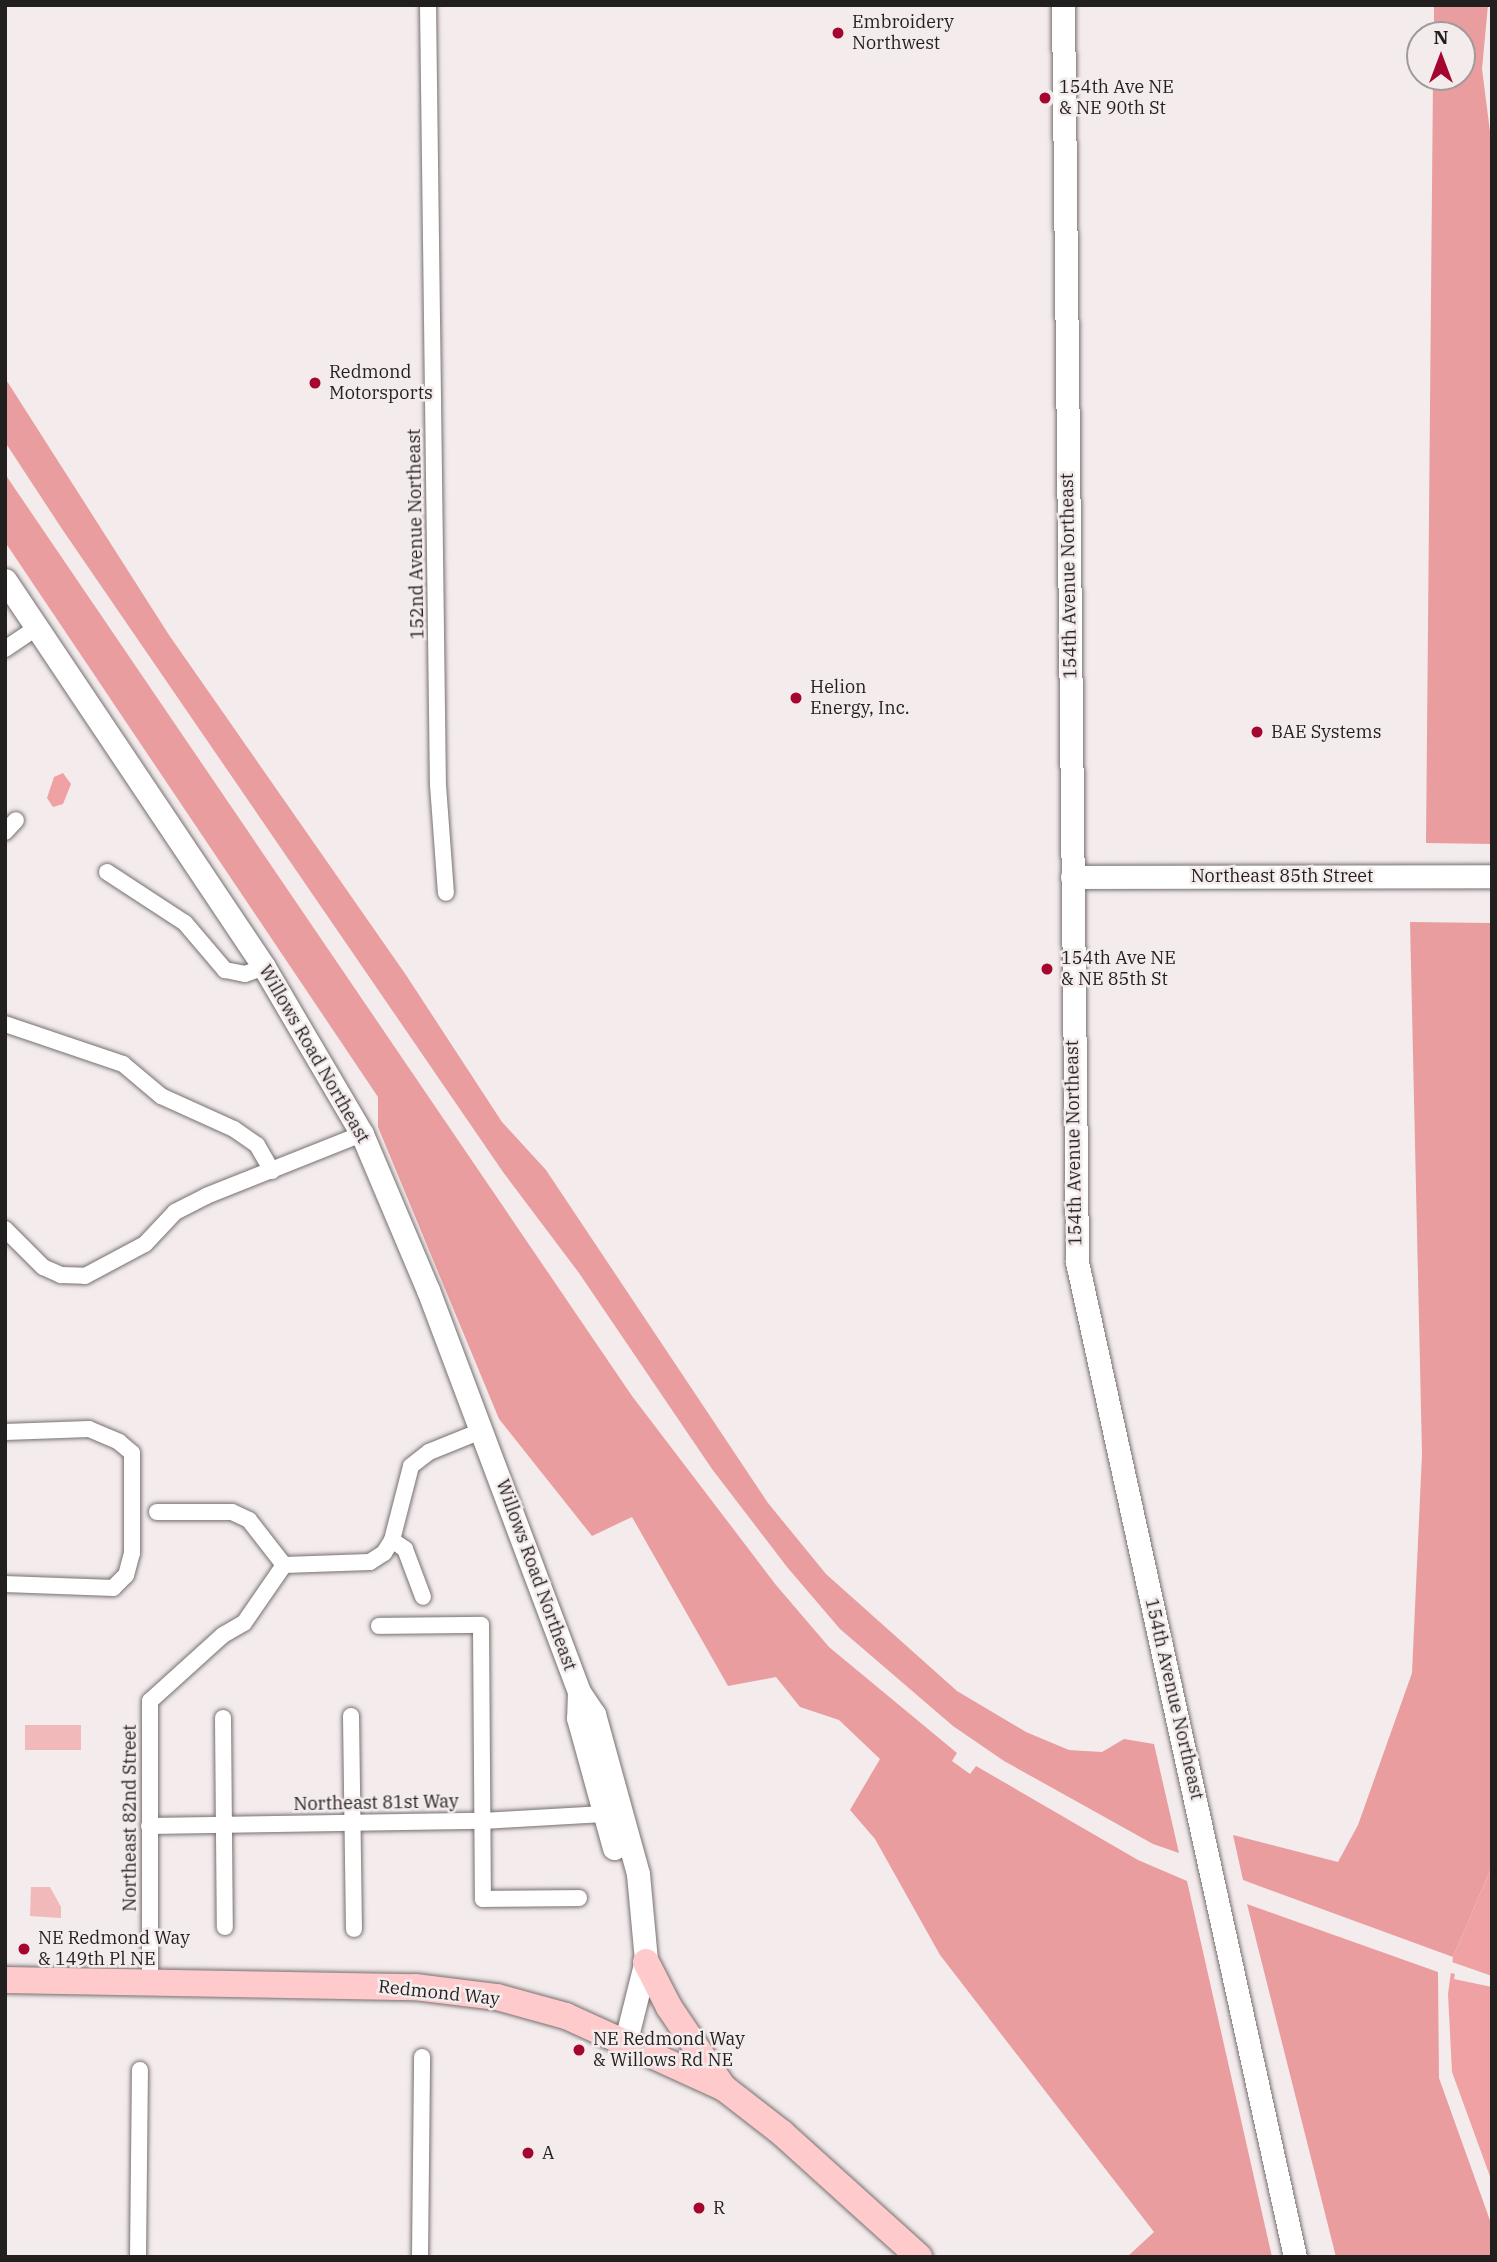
<!DOCTYPE html>
<style>
body{margin:0}
#map{position:relative;width:1497px;height:2262px;overflow:hidden;background:#f4ecec;font-family:"IBM Plex Serif",serif}
div>[style]{position:absolute}
.green>*{inset:0;background:#f1b9ba;transform-origin:0 0}
.forest>*{inset:0;background:#ea9d9f}
.water>*{inset:0;background:#efa1a3}
.pier>*{inset:0;background:#f4ecec}
.roads{filter:drop-shadow(0 0 2px #777070) drop-shadow(0 0 2px #777070)}
.street>*{height:16px;margin:-8px;padding:0 8px;transform-origin:8px;border-radius:8px;background:#fff}
.secondary>*{height:23px;margin:-11.5px;padding:0 11.5px;transform-origin:11.5px;border-radius:11.5px;background:#fff}
.primary>*{height:26px;margin:-13px;padding:0 13px;transform-origin:13px;border-radius:13px;background:#fecacb}
.dots>*{width:19px;height:19px;translate:-50% -50%;box-sizing:border-box;border:4px solid #f4ecec;border-radius:50%}
span{translate:-50% -50%;white-space:nowrap;text-align:center;line-height:1.15;-webkit-text-stroke:5px #f4ecec;paint-order:stroke}
.poi-label{font-size:18px;color:#221f1f}
.left{translate:0 -50%;text-align:left}
.street-label{font-size:18px;color:#221f1f}
.frame{position:absolute;inset:0;border:7px solid #221f1f;pointer-events:none}
.north{position:absolute;left:1406px;top:21px;width:70px;height:70px;box-sizing:border-box;background:#f4ecec;border:2px solid #a09a9a;border-radius:50%;rotate:0deg;font-size:19px;font-weight:700;line-height:28px;text-align:center;color:#221f1f}
.north::after{content:'';display:block;margin:auto;width:24px;height:32px;background:#a4062f;clip-path:polygon(50% 0,100% 100%,50% 72%,0 100%)}
</style>
<div id="map">
<div class="green">
<i style="left:25px;top:1725px;width:56px;height:25px"></i>
<i style="clip-path:polygon(31px 1887px,50px 1887px,61px 1907px,61px 1918px,30px 1916px)"></i>
</div>
<div class="forest">
<i style="clip-path:polygon(1434px 5px,1488px 5px,1482px 69px,1492px 147px,1492px 844px,1426px 843px,1433px 77px,1462px 77px,1462px 35px,1434px 35px)"></i>
<i style="clip-path:polygon(5px 378px,169px 635px,406px 975px,502px 1122px,546px 1170px,768px 1503px,826px 1574px,957px 1691px,1026px 1732px,1069px 1750px,1102px 1752px,1124px 1739px,1154px 1744px,1179px 1853px,1153px 1844px,1004px 1761px,953px 1726px,840px 1629px,787px 1567px,712px 1469px,579px 1273px,503px 1172px,62px 529px,5px 442px)"></i>
<i style="clip-path:polygon(5px 474px,632px 1396px,776px 1585px,829px 1647px,957px 1753px,952px 1761px,970px 1774px,976px 1766px,1138px 1860px,1187px 1881px,1272px 2257px,1127px 2257px,1154px 2232px,940px 1955px,875px 1839px,850px 1810px,880px 1759px,839px 1720px,800px 1707px,776px 1677px,728px 1686px,632px 1517px,592px 1536px,499px 1419px,378px 1127px,378px 1097px,5px 542px)"></i>
<i style="clip-path:polygon(1410px 922px,1492px 923px,1492px 1866px,1453px 1957px,1243px 1880px,1233px 1835px,1338px 1862px,1358px 1825px,1412px 1673px,1422px 1454px)"></i>
<i style="clip-path:polygon(1247px 1904px,1438px 1972px,1439px 2078px,1492px 2226px,1492px 2257px,1336px 2257px)"></i>
</div>
<div class="water">
<i style="clip-path:polygon(63px 773px,71px 784px,63px 804px,53px 807px,47px 798px,54px 777px)"></i>
<i style="clip-path:polygon(1492px 1866px,1492px 2182px,1452px 2072px,1448px 1994px,1453px 1957px)"></i>
</div>
<div class="pier">
<i style="clip-path:polygon(1449px 1961px,1492px 1976px,1492px 1987px,1454px 1979px,1455px 1974px,1447px 1972px)"></i>
</div>
<div class="roads">
<div class="street">
<i style="left:428px;top:5px;width:780px;rotate:89.27deg"></i>
<i style="left:438px;top:785px;width:108px;rotate:85.8deg"></i>
<i style="left:5px;top:649px;width:40px;rotate:-34deg"></i>
<i style="left:5px;top:832px;width:16px;rotate:-47deg"></i>
<i style="left:107px;top:872px;width:93px;rotate:33.2deg"></i>
<i style="left:185px;top:923px;width:62px;rotate:49.6deg"></i>
<i style="left:225px;top:970px;width:20px;rotate:11deg"></i>
<i style="left:245px;top:974px;width:20px;rotate:-20deg"></i>
<i style="left:5px;top:1024px;width:125px;rotate:18.7deg"></i>
<i style="left:123px;top:1064px;width:50px;rotate:40.1deg"></i>
<i style="left:161px;top:1096px;width:80px;rotate:24.3deg"></i>
<i style="left:234px;top:1129px;width:28px;rotate:35deg"></i>
<i style="left:257px;top:1145px;width:30px;rotate:60deg"></i>
<i style="left:5px;top:1229px;width:54px;rotate:45deg"></i>
<i style="left:43px;top:1267px;width:20px;rotate:24deg"></i>
<i style="left:61px;top:1275px;width:24px;rotate:2deg"></i>
<i style="left:85px;top:1276px;width:68px;rotate:-28.1deg"></i>
<i style="left:145px;top:1244px;width:44px;rotate:-46.8deg"></i>
<i style="left:175px;top:1212px;width:35px;rotate:-27deg"></i>
<i style="left:206px;top:1196px;width:168px;rotate:-21.7deg"></i>
<i style="left:5px;top:1432px;width:84px;rotate:-2deg"></i>
<i style="left:89px;top:1429px;width:33px;rotate:23deg"></i>
<i style="left:119px;top:1442px;width:17px;rotate:40deg"></i>
<i style="left:132px;top:1453px;width:100px;rotate:90deg"></i>
<i style="left:132px;top:1553px;width:23px;rotate:105deg"></i>
<i style="left:126px;top:1575px;width:18px;rotate:135deg"></i>
<i style="left:113px;top:1588px;width:108px;rotate:-177.9deg"></i>
<i style="left:157px;top:1512px;width:75px"></i>
<i style="left:232px;top:1512px;width:19px;rotate:25deg"></i>
<i style="left:249px;top:1520px;width:57px;rotate:52.1deg"></i>
<i style="left:392px;top:1540px;width:16px;rotate:35deg"></i>
<i style="left:405px;top:1549px;width:51px;rotate:69.4deg"></i>
<i style="left:379px;top:1626px;width:102px;rotate:-0.6deg"></i>
<i style="left:481px;top:1625px;width:274px;rotate:89.6deg"></i>
<i style="left:483px;top:1899px;width:96px;rotate:-0.6deg"></i>
<i style="left:351px;top:1716px;width:213px;rotate:89.2deg"></i>
<i style="left:223px;top:1718px;width:209px;rotate:89.5deg"></i>
<i style="left:149px;top:1826px;width:333px;rotate:-0.9deg"></i>
<i style="left:482px;top:1821px;width:122px;rotate:-3.3deg"></i>
<i style="left:150px;top:1983px;width:282px;rotate:-90deg"></i>
<i style="left:150px;top:1701px;width:98px;rotate:-42.1deg"></i>
<i style="left:223px;top:1635px;width:24px;rotate:-30deg"></i>
<i style="left:244px;top:1623px;width:70px;rotate:-55.4deg"></i>
<i style="left:284px;top:1565px;width:86px;rotate:-2deg"></i>
<i style="left:370px;top:1562px;width:17px;rotate:-33deg"></i>
<i style="left:384px;top:1553px;width:15px;rotate:-58deg"></i>
<i style="left:392px;top:1540px;width:76px;rotate:-75.6deg"></i>
<i style="left:411px;top:1466px;width:23px;rotate:-38deg"></i>
<i style="left:429px;top:1452px;width:56px;rotate:-22deg"></i>
<i style="left:138px;top:2257px;width:187px;rotate:-89.4deg"></i>
<i style="left:420px;top:2257px;width:200px;rotate:-89.4deg"></i>
</div>
<div class="secondary">
<i style="left:1063px;top:5px;width:1257px;rotate:89.36deg"></i>
<i style="left:1077px;top:1262px;width:1019px;rotate:77.64deg"></i>
<i style="left:5px;top:580px;width:466px;rotate:56.2deg"></i>
<i style="left:264px;top:967px;width:194px;rotate:59.6deg"></i>
<i style="left:362px;top:1134px;width:169px;rotate:67.1deg"></i>
<i style="left:428px;top:1290px;width:429px;rotate:69.4deg"></i>
<i style="left:579px;top:1692px;width:27px;rotate:56deg"></i>
<i style="left:594px;top:1714px;width:166px;rotate:74.6deg"></i>
<i style="left:638px;top:1874px;width:86px;rotate:84.7deg"></i>
<i style="left:646px;top:1960px;width:82px;rotate:104deg"></i>
<i style="left:1072px;top:877px;width:420px;rotate:-0.1deg"></i>
<i style="left:579px;top:1692px;width:26px;rotate:92deg"></i>
<i style="left:578px;top:1718px;width:135px;rotate:74.5deg"></i>
</div>
<div class="primary">
<i style="left:646px;top:1962px;width:51px;rotate:62.9deg"></i>
<i style="left:669px;top:2007px;width:97px;rotate:56deg"></i>
<i style="left:5px;top:1980px;width:410px;rotate:1deg"></i>
<i style="left:415px;top:1987px;width:83px;rotate:7deg"></i>
<i style="left:497px;top:1997px;width:72px;rotate:15.4deg"></i>
<i style="left:566px;top:2016px;width:174px;rotate:24.5deg"></i>
<i style="left:724px;top:2088px;width:73px;rotate:37.8deg"></i>
<i style="left:782px;top:2133px;width:185px;rotate:42.1deg"></i>
</div>
</div>
<div class="dots">
<i style="left:838px;top:33px;background:#a4062f"></i>
<i style="left:1045px;top:98px;background:#a4062f"></i>
<i style="left:315px;top:383px;background:#a4062f"></i>
<i style="left:796px;top:698px;background:#a4062f"></i>
<i style="left:1257px;top:732px;background:#a4062f"></i>
<i style="left:1047px;top:969px;background:#a4062f"></i>
<i style="left:24px;top:1949px;background:#a4062f"></i>
<i style="left:579px;top:2050px;background:#a4062f"></i>
<i style="left:528px;top:2153px;background:#a4062f"></i>
<i style="left:699px;top:2208px;background:#a4062f"></i>
</div>
<div class="poi-label">
<span class="left" style="left:852px;top:33px">Embroidery<br>Northwest</span>
<span class="left" style="left:1059px;top:98px">154th Ave NE<br>&amp; NE 90th St</span>
<span class="left" style="left:329px;top:383px">Redmond<br>Motorsports</span>
<span class="left" style="left:810px;top:698px">Helion<br>Energy, Inc.</span>
<span class="left" style="left:1271px;top:732px">BAE Systems</span>
<span class="left" style="left:1061px;top:969px">154th Ave NE<br>&amp; NE 85th St</span>
<span class="left" style="left:38px;top:1949px">NE Redmond Way<br>&amp; 149th Pl NE</span>
<span class="left" style="left:593px;top:2050px">NE Redmond Way<br>&amp; Willows Rd NE</span>
<span class="left" style="left:542px;top:2153px">A</span>
<span class="left" style="left:713px;top:2208px">R</span>
</div>
<div class="street-label">
<span style="left:416px;top:534px;rotate:-91deg">152nd Avenue Northeast</span>
<span style="left:1069px;top:576px;rotate:-91deg">154th Avenue Northeast</span>
<span style="left:1282px;top:876px">Northeast 85th Street</span>
<span style="left:314px;top:1054px;rotate:60deg">Willows Road Northeast</span>
<span style="left:1074px;top:1143px;rotate:-91deg">154th Avenue Northeast</span>
<span style="left:536px;top:1575px;rotate:70deg">Willows Road Northeast</span>
<span style="left:1174px;top:1699px;rotate:77deg">154th Avenue Northeast</span>
<span style="left:376px;top:1803px;rotate:-1deg">Northeast 81st Way</span>
<span style="left:130px;top:1818px;rotate:-90deg">Northeast 82nd Street</span>
<span style="left:439px;top:1993px;rotate:6deg">Redmond Way</span>
</div>
<div class="frame"></div>
<div class="north">N</div>
</div>
